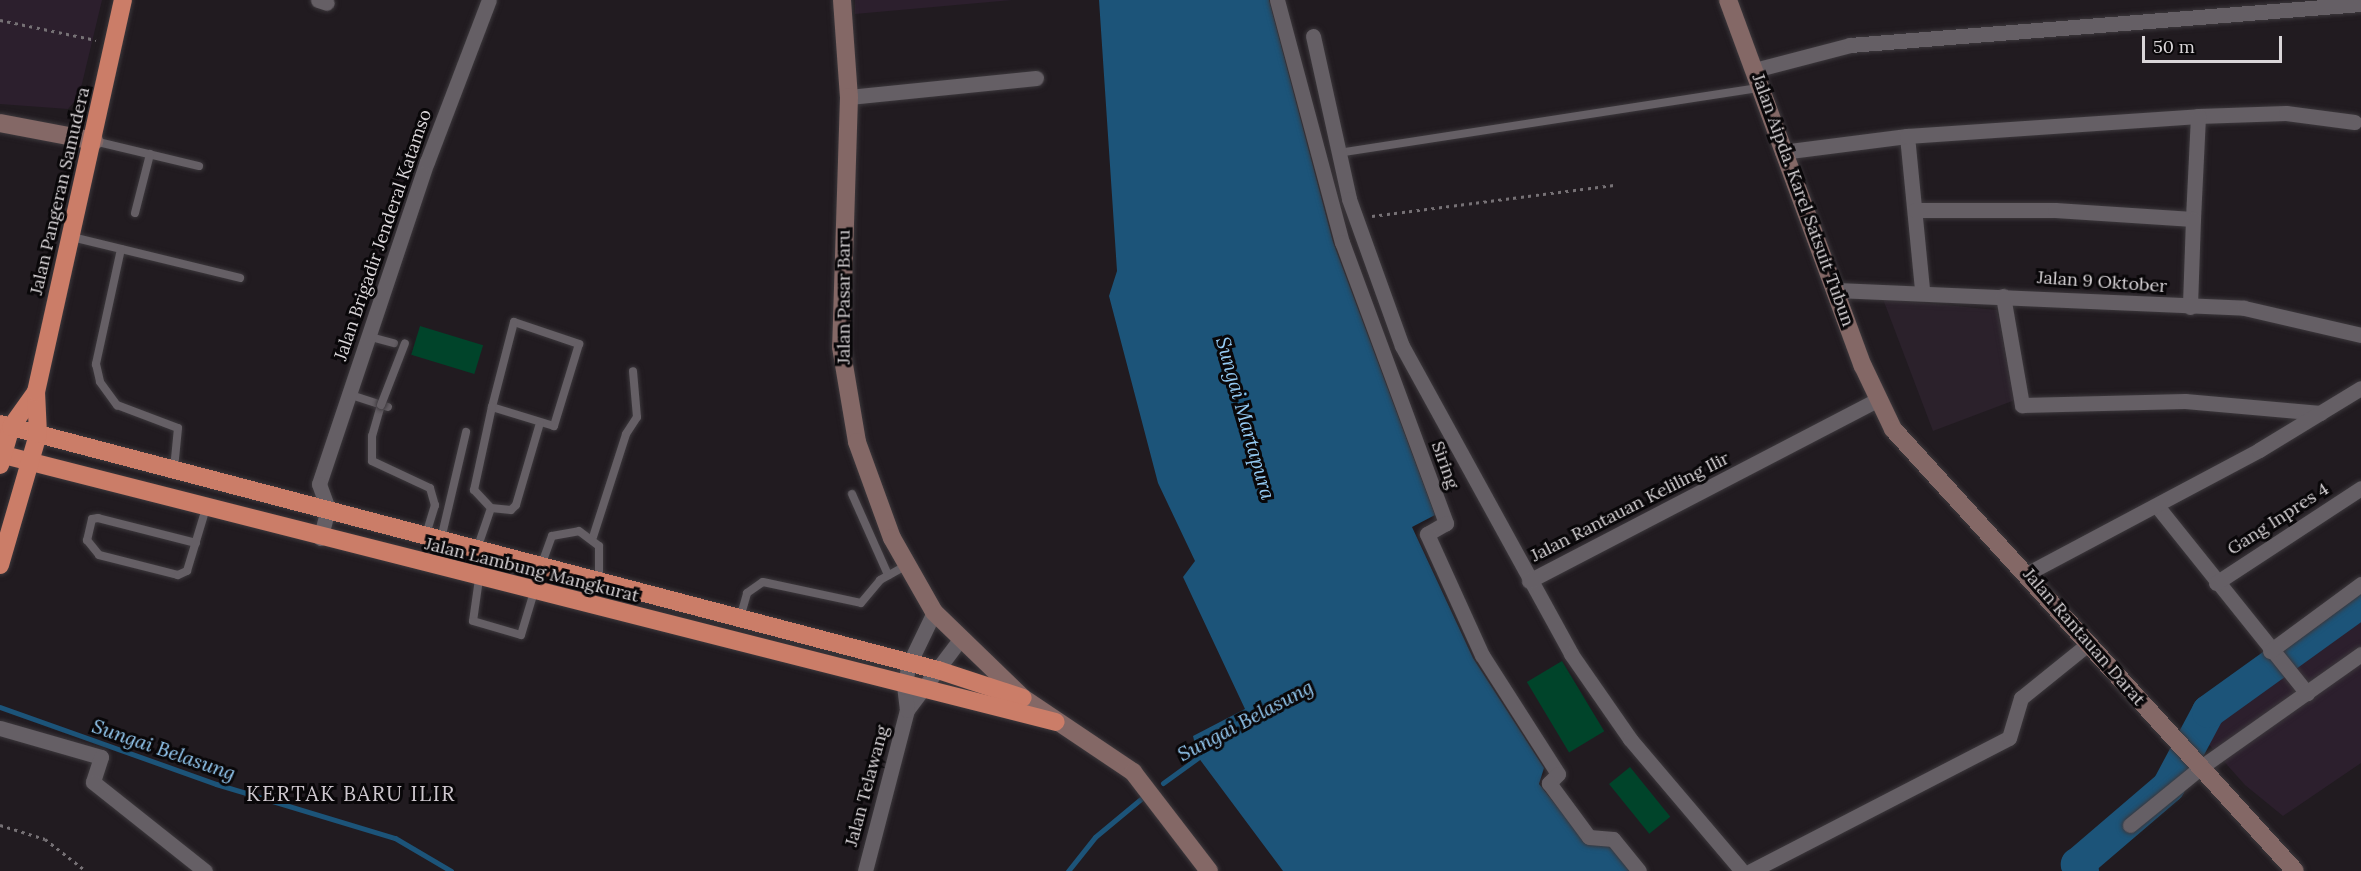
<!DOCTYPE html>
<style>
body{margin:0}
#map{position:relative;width:2361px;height:871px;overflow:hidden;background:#211b20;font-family:Lora,serif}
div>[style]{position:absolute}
.commercial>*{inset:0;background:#2c1f2d}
.built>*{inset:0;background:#2b212b}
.green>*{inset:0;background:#00442a;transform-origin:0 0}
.water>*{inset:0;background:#1c5479}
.stream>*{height:5px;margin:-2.5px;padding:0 2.5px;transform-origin:2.5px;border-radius:2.5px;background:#1c5479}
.river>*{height:33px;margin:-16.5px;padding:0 16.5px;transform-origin:16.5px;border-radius:16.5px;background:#1c5479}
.path>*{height:3px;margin-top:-1.5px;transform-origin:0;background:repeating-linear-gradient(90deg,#767175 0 3px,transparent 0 7.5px)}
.roads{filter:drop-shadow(0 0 2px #3c383c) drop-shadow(0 0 2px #3c383c)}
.lane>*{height:8px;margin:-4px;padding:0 4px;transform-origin:4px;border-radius:4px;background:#655f65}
.street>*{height:15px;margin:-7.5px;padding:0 7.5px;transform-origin:7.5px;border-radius:7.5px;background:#655f65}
.secondary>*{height:18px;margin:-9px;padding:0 9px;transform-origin:9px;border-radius:9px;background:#846866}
.highway>*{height:18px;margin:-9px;padding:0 9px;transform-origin:9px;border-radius:9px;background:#cb7d68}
.bridges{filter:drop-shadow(0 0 2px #3c383c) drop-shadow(0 0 2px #3c383c)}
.lane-bridge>*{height:8px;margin:-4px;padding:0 4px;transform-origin:4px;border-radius:4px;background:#655f65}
span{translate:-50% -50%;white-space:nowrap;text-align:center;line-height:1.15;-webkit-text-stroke:6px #090709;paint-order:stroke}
.street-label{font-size:18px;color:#dad6d9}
.water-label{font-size:20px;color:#95cbf4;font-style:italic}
.quarter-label{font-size:21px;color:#cec7ce;letter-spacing:1.5px}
.scale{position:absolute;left:2142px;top:36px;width:140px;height:27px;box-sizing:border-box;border:3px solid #dad6d9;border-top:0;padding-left:8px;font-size:18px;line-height:21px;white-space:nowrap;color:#dad6d9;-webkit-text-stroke:4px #090709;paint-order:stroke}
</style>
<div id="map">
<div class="commercial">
<i style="clip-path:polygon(0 0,102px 0,79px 96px,68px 109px,0 104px)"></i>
<i style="clip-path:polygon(855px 0,1012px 0,855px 14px)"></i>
<i style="clip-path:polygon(2361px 616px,2361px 763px,2283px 816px,2245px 785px,2204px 739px,2211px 716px)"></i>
</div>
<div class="built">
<i style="clip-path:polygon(1883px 299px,1997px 310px,2015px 400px,1933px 431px)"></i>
</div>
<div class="green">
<i style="left:420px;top:326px;width:66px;height:30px;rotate:17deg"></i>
<i style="left:1562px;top:661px;width:82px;height:41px;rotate:59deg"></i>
<i style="left:1630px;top:767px;width:64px;height:27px;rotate:51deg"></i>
</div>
<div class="water">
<i style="clip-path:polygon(1099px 0,1269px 0,1333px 242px,1435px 515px,1412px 527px,1473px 658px,1544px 768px,1539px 784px,1586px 842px,1609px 845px,1630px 871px,1283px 871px,1198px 757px,1193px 736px,1245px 709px,1183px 577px,1195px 561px,1158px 483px,1109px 296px,1117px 271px)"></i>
</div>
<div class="stream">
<i style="left:0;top:707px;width:229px;rotate:19.6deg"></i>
<i style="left:216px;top:784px;width:187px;rotate:16.8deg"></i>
<i style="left:395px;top:838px;width:65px;rotate:30.5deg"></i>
<i style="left:1163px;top:783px;width:49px;rotate:-35.9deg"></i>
<i style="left:1068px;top:871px;width:43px;rotate:-51.5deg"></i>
<i style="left:1095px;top:837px;width:61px;rotate:-39.7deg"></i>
</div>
<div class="river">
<i style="left:2082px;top:871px;width:9px;rotate:-126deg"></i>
<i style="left:2077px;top:864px;width:120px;rotate:-40.6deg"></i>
<i style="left:2168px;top:786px;width:85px;rotate:-61.9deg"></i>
<i style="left:2208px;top:711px;width:188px;rotate:-35.7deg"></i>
</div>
<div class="path">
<i style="left:0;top:20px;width:98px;rotate:11.8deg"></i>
<i style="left:1372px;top:216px;width:244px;rotate:-7.3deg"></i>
<i style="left:0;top:825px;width:47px;rotate:17.3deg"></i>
<i style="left:45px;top:839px;width:52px;rotate:38deg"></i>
</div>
<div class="roads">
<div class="lane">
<i style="left:94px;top:141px;width:108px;rotate:13.4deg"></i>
<i style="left:1338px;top:153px;width:426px;rotate:-8.8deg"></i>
<i style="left:135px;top:213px;width:61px;rotate:-75.7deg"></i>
<i style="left:72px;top:237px;width:173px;rotate:13.7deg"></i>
<i style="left:121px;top:249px;width:118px;rotate:102.3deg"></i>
<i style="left:96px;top:364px;width:18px;rotate:77deg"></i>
<i style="left:100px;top:382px;width:29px;rotate:54deg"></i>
<i style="left:117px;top:405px;width:65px;rotate:20.7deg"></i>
<i style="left:178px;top:428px;width:41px;rotate:95.6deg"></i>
<i style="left:514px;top:322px;width:69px;rotate:18.7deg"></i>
<i style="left:579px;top:344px;width:86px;rotate:107deg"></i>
<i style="left:554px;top:426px;width:65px;rotate:-163deg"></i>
<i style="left:492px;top:407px;width:88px;rotate:-75.5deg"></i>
<i style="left:367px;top:336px;width:28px;rotate:15deg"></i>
<i style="left:348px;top:394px;width:42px;rotate:18deg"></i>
<i style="left:381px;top:405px;width:32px;rotate:106deg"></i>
<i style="left:372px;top:436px;width:25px;rotate:90deg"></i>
<i style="left:372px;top:461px;width:64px;rotate:25deg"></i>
<i style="left:430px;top:488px;width:18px;rotate:74deg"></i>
<i style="left:435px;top:505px;width:31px;rotate:107deg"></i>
<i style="left:852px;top:494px;width:89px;rotate:66deg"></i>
<i style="left:491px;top:508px;width:25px;rotate:-133deg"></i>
<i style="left:474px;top:490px;width:85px;rotate:-77.8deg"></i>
<i style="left:593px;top:537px;width:108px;rotate:-72.2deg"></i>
<i style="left:626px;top:434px;width:20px;rotate:-57deg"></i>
<i style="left:637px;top:417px;width:46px;rotate:-95deg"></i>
<i style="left:441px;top:539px;width:110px;rotate:-76.8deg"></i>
<i style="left:196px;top:543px;width:101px;rotate:-165.7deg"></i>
<i style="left:98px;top:518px;width:6px;rotate:171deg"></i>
<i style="left:92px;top:519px;width:22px;rotate:103deg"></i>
<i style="left:87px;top:540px;width:19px;rotate:51deg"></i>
<i style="left:99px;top:555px;width:81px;rotate:14.2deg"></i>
<i style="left:178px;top:575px;width:10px;rotate:-24deg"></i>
<i style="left:187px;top:571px;width:66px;rotate:-73.2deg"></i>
<i style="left:477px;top:549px;width:43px;rotate:-71.1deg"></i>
<i style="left:491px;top:508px;width:20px;rotate:6deg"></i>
<i style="left:511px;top:510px;width:7px;rotate:-45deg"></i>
<i style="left:516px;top:505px;width:85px;rotate:-73.7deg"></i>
<i style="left:541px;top:566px;width:32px;rotate:-70deg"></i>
<i style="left:552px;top:536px;width:27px;rotate:-10deg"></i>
<i style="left:579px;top:531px;width:25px;rotate:37deg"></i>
<i style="left:599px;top:546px;width:33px;rotate:90deg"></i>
<i style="left:479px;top:579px;width:42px;rotate:98.1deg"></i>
<i style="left:473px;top:621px;width:50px;rotate:16.3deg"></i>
<i style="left:521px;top:635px;width:45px;rotate:-73.2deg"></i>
<i style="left:740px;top:618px;width:26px;rotate:-74deg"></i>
<i style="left:747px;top:593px;width:19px;rotate:-35deg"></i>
<i style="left:763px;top:582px;width:100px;rotate:12.1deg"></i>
<i style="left:861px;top:603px;width:30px;rotate:-50deg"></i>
<i style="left:880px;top:580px;width:31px;rotate:-29deg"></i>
</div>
<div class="street">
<i style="left:318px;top:0;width:9px;rotate:18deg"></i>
<i style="left:1277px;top:0;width:251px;rotate:75deg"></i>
<i style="left:1342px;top:242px;width:300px;rotate:69.7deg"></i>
<i style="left:1446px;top:523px;width:22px;rotate:150deg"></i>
<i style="left:1427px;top:534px;width:133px;rotate:65.6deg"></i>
<i style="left:1482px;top:655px;width:141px;rotate:57.4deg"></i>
<i style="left:1558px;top:774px;width:13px;rotate:135deg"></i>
<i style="left:1549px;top:783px;width:67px;rotate:53.5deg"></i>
<i style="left:1589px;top:837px;width:24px;rotate:5deg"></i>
<i style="left:1613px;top:839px;width:41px;rotate:50.9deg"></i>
<i style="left:1313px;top:36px;width:167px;rotate:77.5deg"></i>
<i style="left:1349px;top:199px;width:156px;rotate:70.2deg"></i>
<i style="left:1402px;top:346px;width:351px;rotate:61.2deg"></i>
<i style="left:1571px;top:654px;width:103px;rotate:55.2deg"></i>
<i style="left:1630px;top:739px;width:173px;rotate:49.7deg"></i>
<i style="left:1754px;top:70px;width:99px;rotate:-14.6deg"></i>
<i style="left:1850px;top:45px;width:513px;rotate:-4.59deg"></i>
<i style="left:849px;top:97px;width:188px;rotate:-5.8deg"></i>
<i style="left:2198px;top:116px;width:88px;rotate:-2deg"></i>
<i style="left:2286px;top:113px;width:69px;rotate:7.5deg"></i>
<i style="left:1907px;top:136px;width:155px;rotate:84.4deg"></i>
<i style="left:1782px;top:152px;width:126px;rotate:-7.3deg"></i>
<i style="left:1907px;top:136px;width:292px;rotate:-3.9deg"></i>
<i style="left:2198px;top:116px;width:103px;rotate:92.8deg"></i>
<i style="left:1915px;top:210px;width:140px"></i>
<i style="left:2055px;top:210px;width:138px;rotate:3.7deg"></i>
<i style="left:2193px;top:219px;width:88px;rotate:92deg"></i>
<i style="left:1838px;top:290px;width:406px;rotate:2.5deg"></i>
<i style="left:2244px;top:308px;width:120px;rotate:13deg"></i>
<i style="left:2003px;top:296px;width:111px;rotate:80.1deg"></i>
<i style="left:2022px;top:405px;width:163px;rotate:-1.4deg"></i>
<i style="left:2185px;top:401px;width:136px;rotate:5.1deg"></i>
<i style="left:319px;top:484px;width:340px;rotate:-71.5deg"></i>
<i style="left:427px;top:162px;width:173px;rotate:-69.1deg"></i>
<i style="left:319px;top:484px;width:27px;rotate:70deg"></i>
<i style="left:328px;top:509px;width:30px;rotate:105deg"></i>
<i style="left:2157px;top:506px;width:240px;rotate:51.3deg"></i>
<i style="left:2028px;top:573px;width:262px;rotate:-28deg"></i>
<i style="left:2259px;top:450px;width:119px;rotate:-31.3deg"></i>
<i style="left:1529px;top:581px;width:392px;rotate:-27.5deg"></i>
<i style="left:2216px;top:583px;width:173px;rotate:-33.2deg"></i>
<i style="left:2270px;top:651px;width:113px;rotate:-36.4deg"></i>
<i style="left:907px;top:710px;width:90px;rotate:-53.1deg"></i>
<i style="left:0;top:728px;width:105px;rotate:16deg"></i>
<i style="left:101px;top:757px;width:26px;rotate:108deg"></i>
<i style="left:93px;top:782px;width:143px;rotate:38.5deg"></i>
<i style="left:2130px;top:825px;width:92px;rotate:-39.2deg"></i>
<i style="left:2201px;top:767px;width:196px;rotate:-35.2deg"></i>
<i style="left:865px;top:871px;width:166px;rotate:-75.4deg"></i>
<i style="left:907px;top:710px;width:23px;rotate:-97deg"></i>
<i style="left:904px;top:687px;width:24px;rotate:-78deg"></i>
<i style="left:909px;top:664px;width:58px;rotate:-64.3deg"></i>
<i style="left:1751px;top:871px;width:290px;rotate:-27.3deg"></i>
<i style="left:2009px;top:738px;width:42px;rotate:-73.3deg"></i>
<i style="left:2021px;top:698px;width:86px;rotate:-38.9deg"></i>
</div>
<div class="secondary">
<i style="left:842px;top:0;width:97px;rotate:85.9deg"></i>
<i style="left:849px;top:97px;width:250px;rotate:91.8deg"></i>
<i style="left:841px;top:347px;width:96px;rotate:80.4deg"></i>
<i style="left:857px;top:442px;width:102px;rotate:70deg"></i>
<i style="left:892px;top:538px;width:85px;rotate:60.4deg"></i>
<i style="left:934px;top:612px;width:124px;rotate:44deg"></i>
<i style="left:1023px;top:698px;width:133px;rotate:33.9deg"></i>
<i style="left:1133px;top:772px;width:125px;rotate:52.5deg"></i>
<i style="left:1728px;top:0;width:390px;rotate:69.8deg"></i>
<i style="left:1863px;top:366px;width:70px;rotate:64.5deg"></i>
<i style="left:1893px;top:429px;width:597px;rotate:47.71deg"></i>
<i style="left:0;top:123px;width:96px;rotate:10.8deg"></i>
</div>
<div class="highway">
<i style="left:0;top:424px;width:970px;rotate:14.7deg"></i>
<i style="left:938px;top:670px;width:89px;rotate:18.2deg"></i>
<i style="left:0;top:454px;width:1089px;rotate:14.24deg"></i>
<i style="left:0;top:465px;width:40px;rotate:-74deg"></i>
<i style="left:11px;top:427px;width:43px;rotate:-54.5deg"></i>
<i style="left:0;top:565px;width:136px;rotate:-73.8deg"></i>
<i style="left:38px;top:434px;width:42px;rotate:-92.7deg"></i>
<i style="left:36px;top:392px;width:402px;rotate:-77.5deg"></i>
</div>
</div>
<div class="bridges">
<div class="lane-bridge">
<i style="left:381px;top:405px;width:66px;rotate:-68.8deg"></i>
</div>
</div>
<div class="street-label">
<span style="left:60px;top:191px;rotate:-77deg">Jalan Pangeran Samudera</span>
<span style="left:1803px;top:200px;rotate:70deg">Jalan Aipda. Karel Satsuit Tubun</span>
<span style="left:383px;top:235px;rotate:-71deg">Jalan Brigadir Jenderal Katamso</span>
<span style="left:2102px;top:282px;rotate:4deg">Jalan 9 Oktober</span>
<span style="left:844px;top:297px;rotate:-90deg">Jalan Pasar Baru</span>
<span style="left:1445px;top:465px;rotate:70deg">Siring</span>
<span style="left:1630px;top:507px;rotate:-27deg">Jalan Rantauan Keliling Ilir</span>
<span style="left:2278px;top:519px;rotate:-33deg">Gang Inpres 4</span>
<span style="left:532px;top:570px;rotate:14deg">Jalan Lambung Mangkurat</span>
<span style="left:2084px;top:637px;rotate:49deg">Jalan Rantauan Darat</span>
<span style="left:867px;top:786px;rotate:-75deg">Jalan Telawang</span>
</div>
<div class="water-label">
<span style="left:1246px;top:418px;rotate:74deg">Sungai Martapura</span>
<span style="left:1245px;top:720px;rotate:-28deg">Sungai Belasung</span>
<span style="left:164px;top:749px;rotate:19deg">Sungai Belasung</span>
</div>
<div class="quarter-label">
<span style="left:351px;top:794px">KERTAK BARU ILIR</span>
</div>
<div class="scale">50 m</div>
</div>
